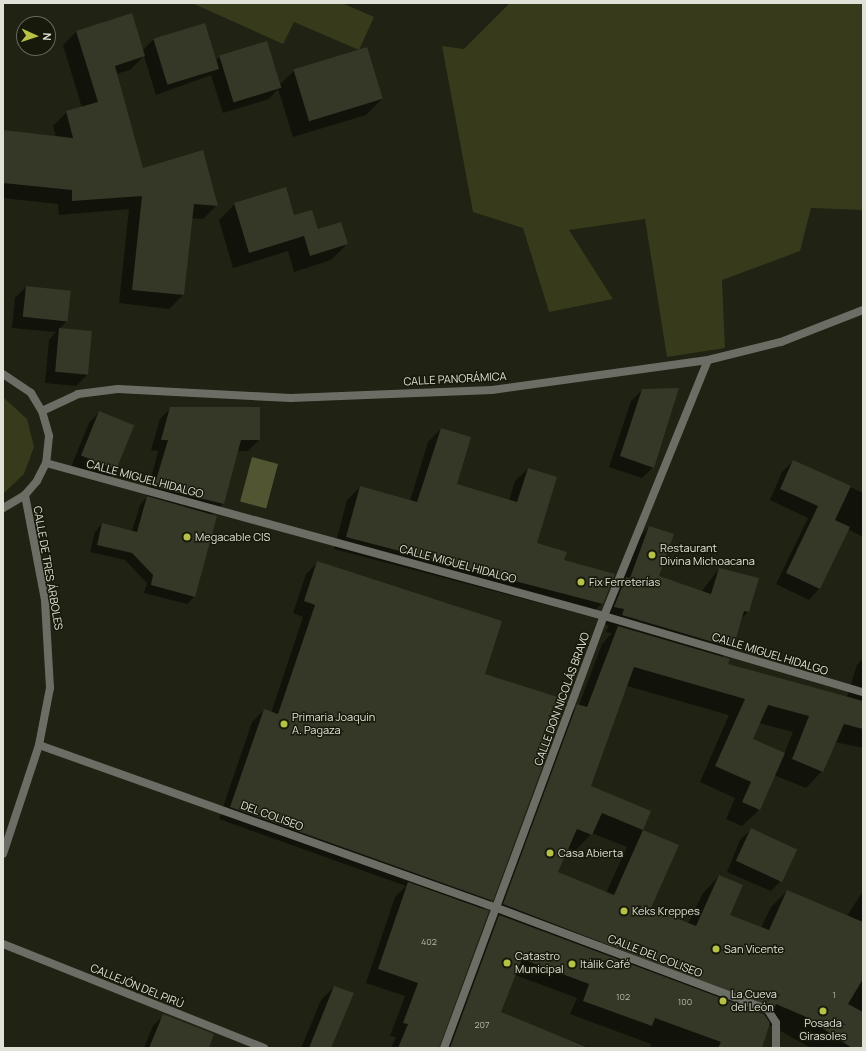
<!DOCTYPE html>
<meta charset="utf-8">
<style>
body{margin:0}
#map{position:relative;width:866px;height:1051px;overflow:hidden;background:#202213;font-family:Manrope,sans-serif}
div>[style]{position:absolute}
.green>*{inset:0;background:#373a1b}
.water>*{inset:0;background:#515532;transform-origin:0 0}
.shadow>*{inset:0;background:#0007}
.building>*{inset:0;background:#353727;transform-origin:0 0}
.street>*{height:8px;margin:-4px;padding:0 4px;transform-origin:4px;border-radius:4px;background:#6c6e66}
.dots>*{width:11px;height:11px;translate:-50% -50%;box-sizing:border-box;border:2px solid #17190a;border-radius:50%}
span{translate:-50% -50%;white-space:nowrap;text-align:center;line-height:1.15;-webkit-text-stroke:3px #17190a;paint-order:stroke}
.number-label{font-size:9px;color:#b5b7ac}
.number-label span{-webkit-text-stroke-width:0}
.street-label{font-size:11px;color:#e0e2d8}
.poi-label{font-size:11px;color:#e0e2d8}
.left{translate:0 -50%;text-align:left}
.frame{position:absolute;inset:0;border:4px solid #e0e2d8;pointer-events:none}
.north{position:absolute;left:16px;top:16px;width:40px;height:40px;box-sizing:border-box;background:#17190a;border:1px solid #67695c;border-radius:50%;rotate:93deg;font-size:11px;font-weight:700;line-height:16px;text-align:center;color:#e0e2d8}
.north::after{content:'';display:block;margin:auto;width:14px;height:18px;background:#b7c147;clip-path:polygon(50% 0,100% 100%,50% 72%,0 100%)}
</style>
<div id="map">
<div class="green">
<i style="clip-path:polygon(192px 3px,342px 3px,374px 17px,359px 50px,294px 22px,283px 44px)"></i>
<i style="clip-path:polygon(510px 3px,863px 3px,863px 210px,811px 208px,800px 251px,722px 280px,725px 348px,667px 357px,645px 219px,569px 230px,613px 299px,549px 312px,523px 228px,473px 212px,442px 46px,464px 49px)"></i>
<i style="clip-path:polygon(3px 397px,27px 419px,34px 447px,24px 474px,3px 494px)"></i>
</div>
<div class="water">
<i style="left:252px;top:457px;width:27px;height:46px;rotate:15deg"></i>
</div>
<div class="shadow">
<i style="clip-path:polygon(204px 24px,215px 61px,220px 57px,279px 85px,294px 71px,382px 99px,366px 115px,293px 137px,278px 89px,269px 99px,223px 113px,211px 75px,156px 95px,144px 56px,130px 70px,116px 74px,142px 170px,217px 205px,203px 219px,191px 218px,183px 295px,169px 309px,119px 303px,129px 209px,59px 215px,58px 204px,3px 198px,3px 131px,56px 137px,53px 126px,67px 112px,82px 108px,63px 45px,77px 31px,142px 51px,153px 40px)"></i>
<i style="clip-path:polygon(235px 204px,294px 217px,347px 244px,331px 260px,294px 272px,288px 251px,233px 268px,219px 220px)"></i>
<i style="clip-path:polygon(26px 287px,67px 321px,59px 329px,87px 375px,76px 386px,45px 383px,49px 340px,56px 332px,12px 328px,15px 298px)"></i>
<i style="clip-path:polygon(642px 390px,653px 467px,642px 478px,609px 467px,631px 401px)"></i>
<i style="clip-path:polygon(171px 408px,259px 440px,248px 451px,237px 451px,223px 504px,211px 515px,194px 597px,187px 604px,144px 593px,147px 583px,125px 560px,90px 552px,95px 532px,102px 524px,132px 531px,140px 505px,146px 498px,158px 451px,151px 450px,160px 419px)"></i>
<i style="clip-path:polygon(99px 412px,133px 426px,116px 470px,105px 481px,71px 467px,89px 423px)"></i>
<i style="clip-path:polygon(441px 429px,456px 484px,509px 501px,515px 481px,528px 469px,536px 543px,562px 561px,602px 603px,589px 616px,334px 549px,347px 500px,360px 487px,410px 501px,428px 442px)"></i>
<i style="clip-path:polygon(793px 461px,863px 493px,863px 537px,848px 529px,819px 589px,809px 600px,776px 584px,808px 518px,770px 500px,782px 472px)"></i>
<i style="clip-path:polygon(evenodd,649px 527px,658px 577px,701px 592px,719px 569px,748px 612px,740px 620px,732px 648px,722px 657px,727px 665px,847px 697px,857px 665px,863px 658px,863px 748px,835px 742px,822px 771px,806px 788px,774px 775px,759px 810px,742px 826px,726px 819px,735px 798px,700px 782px,729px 715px,627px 686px,590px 787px,650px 812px,641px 830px,678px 845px,650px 909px,688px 924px,703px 893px,719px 876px,729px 915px,761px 928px,771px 907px,787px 891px,847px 916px,863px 891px,863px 1048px,811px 1048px,768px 1024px,760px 1048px,650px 1048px,651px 1044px,570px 1014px,577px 998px,515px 975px,500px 1013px,591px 1048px,442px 1048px,561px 721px,579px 705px,602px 644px,612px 633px,606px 632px,609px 625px,598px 623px,633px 543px,649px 527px,759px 723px,793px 732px,784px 754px,752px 739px,759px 723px,649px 527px,592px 833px,627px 847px,606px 893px,557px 872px,568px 848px,575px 851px,592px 833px)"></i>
<i style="clip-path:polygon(318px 562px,484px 675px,492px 900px,482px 910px,439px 1048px,391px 1048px,396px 1037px,390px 1036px,405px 996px,366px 983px,395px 897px,406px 886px,219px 819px,252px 722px,264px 710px,271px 713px,303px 617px,293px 613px,306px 574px)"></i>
<i style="clip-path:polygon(751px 830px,781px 880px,771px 891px,727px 872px,740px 840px)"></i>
<i style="clip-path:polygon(334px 987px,330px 1048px,301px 1048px,321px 1000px)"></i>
<i style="clip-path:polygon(164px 1015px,208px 1048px,144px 1048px,153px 1026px)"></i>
</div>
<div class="building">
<i style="clip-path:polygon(132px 13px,145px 56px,115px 66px,143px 168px,203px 150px,218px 206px,194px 204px,184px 295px,132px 290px,142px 196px,72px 201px,72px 190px,3px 183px,3px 130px,73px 138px,66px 111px,98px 102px,76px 31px)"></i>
<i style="left:205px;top:23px;width:48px;height:54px;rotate:73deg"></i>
<i style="left:267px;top:41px;width:49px;height:50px;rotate:73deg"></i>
<i style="left:367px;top:47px;width:54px;height:77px;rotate:73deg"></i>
<i style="clip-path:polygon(286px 187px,294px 215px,312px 210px,318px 229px,341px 222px,348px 244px,310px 256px,304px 236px,249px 253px,234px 203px)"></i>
<i style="left:26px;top:286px;width:45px;height:31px;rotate:6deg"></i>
<i style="left:59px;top:328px;width:33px;height:44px;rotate:5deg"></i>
<i style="clip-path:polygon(679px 388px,654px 468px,620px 456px,642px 389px)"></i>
<i style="clip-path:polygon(170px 407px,260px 407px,260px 440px,241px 440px,224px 504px,154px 487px,168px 440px,161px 440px)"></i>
<i style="left:99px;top:411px;width:38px;height:48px;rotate:22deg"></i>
<i style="clip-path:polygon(441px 428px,471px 437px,457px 484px,517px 502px,528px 468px,557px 477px,537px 543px,567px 552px,564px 560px,615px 574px,603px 604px,346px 537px,360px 486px,417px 502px)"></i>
<i style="clip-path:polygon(793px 460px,851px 486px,835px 520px,850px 527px,820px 589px,786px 573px,818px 506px,780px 489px)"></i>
<i style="clip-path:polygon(147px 496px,217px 516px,195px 597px,151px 585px,153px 575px,132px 553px,97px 545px,102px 523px,137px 532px)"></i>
<i style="clip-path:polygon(649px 526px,674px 534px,659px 576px,711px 594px,719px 568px,759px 578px,749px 612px,744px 611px,733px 648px,622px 615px,624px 609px,614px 607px,626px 577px,630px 578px)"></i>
<i style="clip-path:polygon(317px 561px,502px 621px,485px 674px,567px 700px,493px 901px,230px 807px,264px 709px,278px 714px,315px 605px,304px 601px)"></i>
<i style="clip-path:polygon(evenodd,618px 626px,730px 659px,728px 664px,863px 701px,863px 729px,844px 724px,823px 772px,792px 759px,809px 716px,768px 705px,753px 739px,785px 753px,760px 810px,742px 802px,751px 782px,715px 766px,745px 699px,634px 667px,591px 786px,651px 811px,643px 830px,679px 845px,651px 908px,696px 926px,719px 875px,743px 885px,730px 915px,769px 930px,787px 890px,863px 922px,863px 979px,848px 1004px,863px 1012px,863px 1048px,852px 1048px,804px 1016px,776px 1004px,774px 1009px,503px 904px,577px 704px,587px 707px,618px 626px,602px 813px,643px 830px,614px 895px,558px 872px,577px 829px,592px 835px,602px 813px)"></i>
<i style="left:751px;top:828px;width:51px;height:36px;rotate:25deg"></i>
<i style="clip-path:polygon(408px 882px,489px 911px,439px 1048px,398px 1048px,408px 1024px,403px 1023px,418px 983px,378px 969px)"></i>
<i style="clip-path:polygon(499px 915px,764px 1014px,770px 1023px,762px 1048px,718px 1048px,721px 1042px,655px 1018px,652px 1026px,583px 1001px,589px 984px,522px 959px,501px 1012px,589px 1048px,450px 1048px)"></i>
<i style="clip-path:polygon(334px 986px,354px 993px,331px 1048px,309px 1048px)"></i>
<i style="clip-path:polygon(163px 1014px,214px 1034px,209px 1048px,149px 1048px)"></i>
</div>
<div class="street">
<i style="left:3px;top:374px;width:34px;rotate:34deg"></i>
<i style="left:31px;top:393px;width:21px;rotate:59deg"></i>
<i style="left:42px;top:411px;width:26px;rotate:74deg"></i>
<i style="left:49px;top:436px;width:27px;rotate:96deg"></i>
<i style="left:46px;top:463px;width:20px;rotate:117deg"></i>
<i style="left:37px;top:481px;width:18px;rotate:131deg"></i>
<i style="left:25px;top:495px;width:26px;rotate:149deg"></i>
<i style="left:42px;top:411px;width:40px;rotate:-25deg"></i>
<i style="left:78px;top:394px;width:40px;rotate:-7.1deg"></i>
<i style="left:118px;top:389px;width:173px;rotate:3deg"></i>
<i style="left:291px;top:398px;width:201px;rotate:-2.3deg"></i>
<i style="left:492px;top:390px;width:218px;rotate:-7.9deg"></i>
<i style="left:708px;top:360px;width:75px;rotate:-13.9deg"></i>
<i style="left:781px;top:342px;width:88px;rotate:-21.3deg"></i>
<i style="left:46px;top:463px;width:579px;rotate:15.33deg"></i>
<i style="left:604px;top:616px;width:270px;rotate:16.4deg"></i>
<i style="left:39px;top:745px;width:486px;rotate:19.6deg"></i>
<i style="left:497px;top:908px;width:290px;rotate:20.6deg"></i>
<i style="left:768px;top:1010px;width:15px;rotate:58deg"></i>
<i style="left:776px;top:1023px;width:25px;rotate:90deg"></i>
<i style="left:3px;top:854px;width:115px;rotate:-71.7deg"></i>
<i style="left:39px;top:745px;width:58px;rotate:-79.1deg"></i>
<i style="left:50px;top:688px;width:88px;rotate:-93.3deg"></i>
<i style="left:45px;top:600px;width:107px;rotate:-100.8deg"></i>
<i style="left:3px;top:944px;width:281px;rotate:21.7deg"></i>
<i style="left:444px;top:1048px;width:461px;rotate:-69.7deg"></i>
<i style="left:604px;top:616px;width:276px;rotate:-67.9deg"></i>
</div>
<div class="dots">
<i style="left:187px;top:537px;background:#b7c147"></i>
<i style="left:652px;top:555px;background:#b7c147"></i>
<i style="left:581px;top:582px;background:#b7c147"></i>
<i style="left:284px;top:724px;background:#b7c147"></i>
<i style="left:550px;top:853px;background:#b7c147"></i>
<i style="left:624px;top:911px;background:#b7c147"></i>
<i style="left:716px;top:949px;background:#b7c147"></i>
<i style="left:507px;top:963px;background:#b7c147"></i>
<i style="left:572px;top:964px;background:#b7c147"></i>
<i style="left:723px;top:1001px;background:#b7c147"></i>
<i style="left:823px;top:1011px;background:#b7c147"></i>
</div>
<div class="number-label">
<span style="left:429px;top:942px">402</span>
<span style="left:834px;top:995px">1</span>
<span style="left:623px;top:997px">102</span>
<span style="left:685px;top:1002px">100</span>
<span style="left:482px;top:1025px">207</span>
</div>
<div class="street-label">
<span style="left:455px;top:379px;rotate:-3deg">CALLE PANORÁMICA</span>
<span style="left:145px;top:479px;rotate:15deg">CALLE MIGUEL HIDALGO</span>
<span style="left:458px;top:564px;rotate:15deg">CALLE MIGUEL HIDALGO</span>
<span style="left:48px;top:568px;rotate:80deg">CALLE DE TRES ÁRBOLES</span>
<span style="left:770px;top:654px;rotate:17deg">CALLE MIGUEL HIDALGO</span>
<span style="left:562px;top:699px;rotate:-70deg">CALLE DON NICOLÁS BRAVO</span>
<span style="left:272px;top:816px;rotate:20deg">DEL COLISEO</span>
<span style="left:655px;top:956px;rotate:21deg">CALLE DEL COLISEO</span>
<span style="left:137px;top:986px;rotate:22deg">CALLEJÓN DEL PIRÚ</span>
</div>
<div class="poi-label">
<span class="left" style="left:195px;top:537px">Megacable CIS</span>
<span class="left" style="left:660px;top:555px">Restaurant<br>Divina Michoacana</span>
<span class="left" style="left:589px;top:582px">Fix Ferreterías</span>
<span class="left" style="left:292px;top:724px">Primaria Joaquin<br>A. Pagaza</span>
<span class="left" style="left:558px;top:853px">Casa Abierta</span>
<span class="left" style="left:632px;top:911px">Keks Kreppes</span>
<span class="left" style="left:724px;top:949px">San Vicente</span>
<span class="left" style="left:515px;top:963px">Catastro<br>Municipal</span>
<span class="left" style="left:580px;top:964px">Itálik Café</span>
<span class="left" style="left:731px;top:1001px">La Cueva<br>del León</span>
<span style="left:823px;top:1030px">Posada<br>Girasoles</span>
</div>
<div class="frame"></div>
<div class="north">N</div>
</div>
